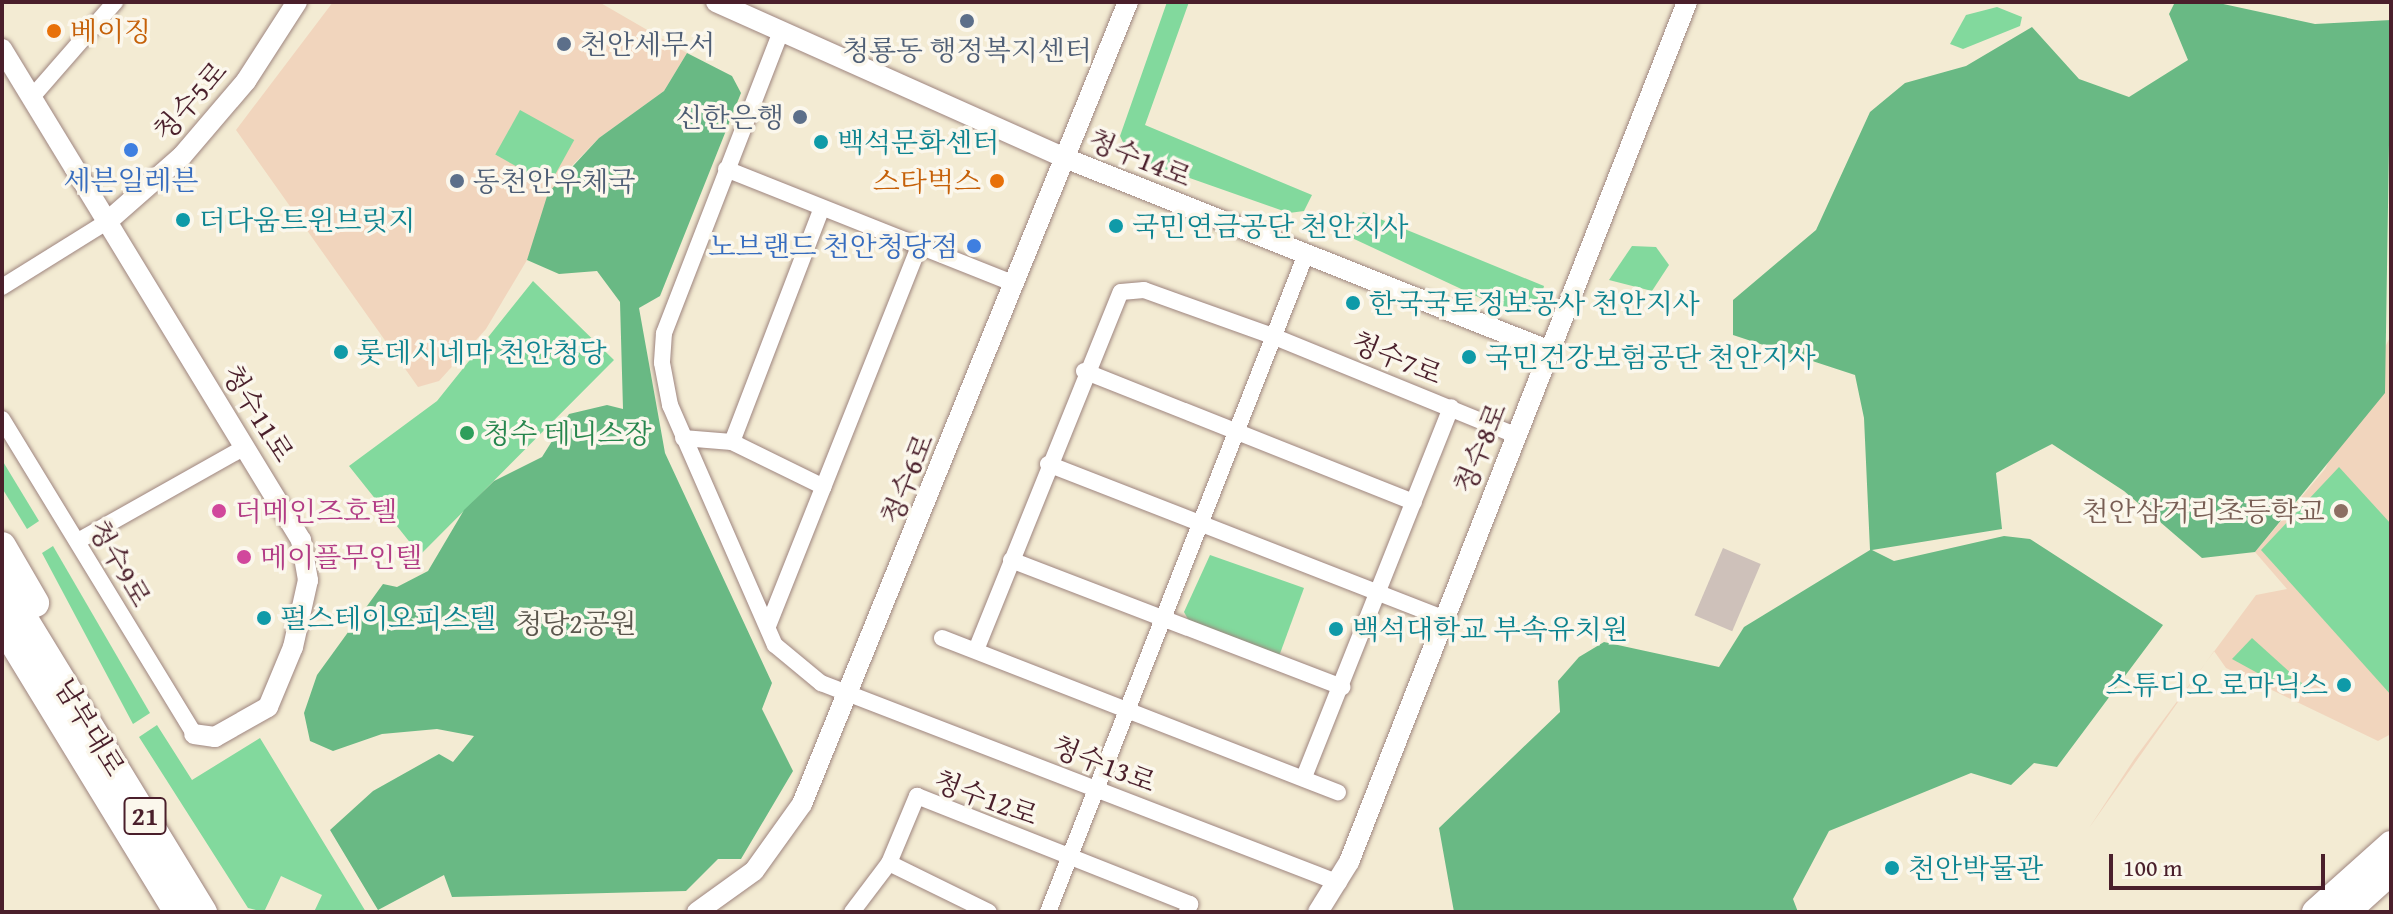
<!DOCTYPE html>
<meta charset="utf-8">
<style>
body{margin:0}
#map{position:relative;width:2393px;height:914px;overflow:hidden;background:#f3ebd3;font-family:"Gentium Book Plus","Noto Serif KR",serif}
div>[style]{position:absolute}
.built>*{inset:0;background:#f1d5bd}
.industrial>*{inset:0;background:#cec1ba;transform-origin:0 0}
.green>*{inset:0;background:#82d99d;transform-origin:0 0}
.forest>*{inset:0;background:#69b984}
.roads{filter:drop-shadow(0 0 2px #9e857f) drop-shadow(0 0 2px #9e857f)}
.minor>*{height:16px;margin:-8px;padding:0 8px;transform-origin:8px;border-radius:8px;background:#fff}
.tertiary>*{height:20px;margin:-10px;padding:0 10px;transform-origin:10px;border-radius:10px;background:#fff}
.primary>*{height:26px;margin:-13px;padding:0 13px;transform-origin:13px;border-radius:13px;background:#fff}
.trunk>*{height:28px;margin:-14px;padding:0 14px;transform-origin:14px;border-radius:14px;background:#fff}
.dots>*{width:22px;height:22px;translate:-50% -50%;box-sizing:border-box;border:4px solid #fbf7ec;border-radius:50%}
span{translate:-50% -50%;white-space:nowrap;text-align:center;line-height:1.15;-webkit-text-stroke:7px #fbf7ec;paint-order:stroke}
.shield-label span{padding:2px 6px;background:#fbf7ec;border:2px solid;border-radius:6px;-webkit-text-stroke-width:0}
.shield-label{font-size:26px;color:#4a1f2b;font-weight:700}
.food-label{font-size:28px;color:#c56008}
.left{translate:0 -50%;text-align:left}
.right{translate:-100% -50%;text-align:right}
.service-label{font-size:28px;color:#4e5e75}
.street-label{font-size:28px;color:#4a1f2b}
.culture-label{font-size:28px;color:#0d838f}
.shop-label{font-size:28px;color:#366cbe}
.leisure-label{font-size:28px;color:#27864d}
.hotel-label{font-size:28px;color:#b23c85}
.education-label{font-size:28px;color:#785e54}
.park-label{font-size:28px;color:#5b574d}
.frame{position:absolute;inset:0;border:4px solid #4a1f2b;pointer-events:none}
.scale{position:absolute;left:2109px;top:854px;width:216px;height:36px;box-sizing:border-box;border:4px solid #4a1f2b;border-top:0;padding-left:10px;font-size:24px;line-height:28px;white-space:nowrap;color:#4a1f2b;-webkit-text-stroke:6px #fbf7ec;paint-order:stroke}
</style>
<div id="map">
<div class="built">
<i style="clip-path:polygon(333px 2px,599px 2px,687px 53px,664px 91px,599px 138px,559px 179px,527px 260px,486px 329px,439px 381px,418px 387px,236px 130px)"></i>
<i style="clip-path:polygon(2391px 335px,2391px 734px,2378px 741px,2226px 668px,2214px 651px,2089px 828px,2135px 758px,2256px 595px,2287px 589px,2255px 552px,2325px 469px)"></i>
</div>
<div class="industrial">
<i style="left:1723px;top:548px;width:41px;height:73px;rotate:23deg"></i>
</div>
<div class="green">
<i style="clip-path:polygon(1167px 2px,1189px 2px,1145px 125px,1312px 195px,1304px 211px,1289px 213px,1130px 157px,1120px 136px)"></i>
<i style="clip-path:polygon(1997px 7px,2022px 17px,2020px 26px,1963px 49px,1950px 44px,1966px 15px)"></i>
<i style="left:520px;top:110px;width:62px;height:51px;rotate:29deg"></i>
<i style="clip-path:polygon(1363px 212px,1544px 286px,1539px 304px,1517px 315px,1352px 238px)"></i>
<i style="clip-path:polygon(1632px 246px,1656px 247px,1669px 265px,1652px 291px,1609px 280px)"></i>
<i style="clip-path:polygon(533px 281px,614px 360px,420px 555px,349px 466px,437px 401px)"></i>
<i style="clip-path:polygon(2px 460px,39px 521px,27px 529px,2px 488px)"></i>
<i style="clip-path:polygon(2339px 467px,2391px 524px,2391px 695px,2261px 550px)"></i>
<i style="clip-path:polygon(53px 546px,150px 713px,133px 724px,42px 553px)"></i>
<i style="clip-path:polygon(1210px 555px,1304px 588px,1278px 659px,1189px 621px,1184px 612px)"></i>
<i style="clip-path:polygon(2252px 638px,2304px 685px,2294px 693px,2232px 659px)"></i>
<i style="clip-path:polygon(157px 725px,192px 780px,260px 738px,366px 912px,314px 912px,322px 895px,281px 876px,264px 912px,248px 908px,139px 737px)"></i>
</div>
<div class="forest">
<i style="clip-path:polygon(2175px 2px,2214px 2px,2315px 24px,2391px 20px,2385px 393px,2255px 552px,2202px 558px,2124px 491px,2052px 444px,1996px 473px,2002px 529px,1872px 550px,1894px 561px,2004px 536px,2030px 539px,2163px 625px,2057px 767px,2034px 763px,2011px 785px,1971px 773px,1829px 831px,1793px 899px,1798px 912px,1454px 912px,1439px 828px,1560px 712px,1558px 681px,1579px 657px,1604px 642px,1719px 667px,1744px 627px,1870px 550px,1864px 418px,1855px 375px,1733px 335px,1733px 300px,1816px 230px,1870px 112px,1905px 83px,1966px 66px,2032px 27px,2079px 79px,2129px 97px,2188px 60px,2169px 14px)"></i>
<i style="clip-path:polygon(687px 53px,732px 76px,741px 93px,660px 296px,639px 308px,665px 453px,772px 683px,762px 709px,793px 771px,741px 859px,718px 859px,686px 891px,452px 897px,444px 875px,378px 910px,330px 830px,373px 791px,439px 754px,453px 762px,474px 736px,437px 729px,382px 734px,333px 751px,310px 741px,304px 713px,317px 675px,383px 584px,397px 587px,428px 571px,464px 510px,494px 481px,542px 457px,569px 414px,607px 405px,623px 409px,620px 302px,597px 271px,559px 274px,527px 260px,548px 193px,599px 138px,664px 91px)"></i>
</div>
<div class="roads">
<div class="minor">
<i style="left:780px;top:34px;width:321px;rotate:111.2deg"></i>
<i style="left:664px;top:333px;width:30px;rotate:94deg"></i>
<i style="left:662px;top:363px;width:43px;rotate:79.2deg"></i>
<i style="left:670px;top:405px;width:262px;rotate:66.4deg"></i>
<i style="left:775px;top:645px;width:60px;rotate:39.6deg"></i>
<i style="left:821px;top:683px;width:555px;rotate:21.11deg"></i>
<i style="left:33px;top:96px;width:125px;rotate:-48.9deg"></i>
<i style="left:726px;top:169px;width:311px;rotate:21.7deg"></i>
<i style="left:2px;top:287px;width:125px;rotate:-31.9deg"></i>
<i style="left:1084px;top:371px;width:355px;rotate:21.7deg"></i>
<i style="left:2px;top:419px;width:369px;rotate:58.6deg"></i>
<i style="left:683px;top:438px;width:49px;rotate:4.7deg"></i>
<i style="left:732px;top:442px;width:102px;rotate:26.1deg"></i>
<i style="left:732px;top:442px;width:251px;rotate:-69deg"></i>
<i style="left:1048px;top:464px;width:424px;rotate:21.3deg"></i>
<i style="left:78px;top:541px;width:192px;rotate:-29.4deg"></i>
<i style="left:1011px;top:560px;width:355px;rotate:21deg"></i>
<i style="left:768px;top:626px;width:408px;rotate:-68.3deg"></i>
<i style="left:942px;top:638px;width:425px;rotate:21.3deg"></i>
<i style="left:976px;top:650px;width:386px;rotate:-68deg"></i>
<i style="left:1121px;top:292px;width:23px;rotate:-5deg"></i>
<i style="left:1144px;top:290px;width:139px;rotate:19.7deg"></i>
<i style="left:1275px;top:337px;width:259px;rotate:22.2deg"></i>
<i style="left:1304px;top:777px;width:398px;rotate:-68.3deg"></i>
<i style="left:889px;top:863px;width:111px;rotate:26.1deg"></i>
<i style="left:852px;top:912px;width:61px;rotate:-52.9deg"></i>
<i style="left:889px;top:863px;width:73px;rotate:-67.3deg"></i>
<i style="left:917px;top:796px;width:294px;rotate:21.6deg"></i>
<i style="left:1190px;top:904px;width:9px;rotate:111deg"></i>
<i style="left:1048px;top:912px;width:707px;rotate:-68.59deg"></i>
</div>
<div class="tertiary">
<i style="left:716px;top:2px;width:382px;rotate:24.1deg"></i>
<i style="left:1065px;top:158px;width:522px;rotate:21.7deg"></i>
<i style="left:2px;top:49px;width:575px;rotate:58.66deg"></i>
<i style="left:301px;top:540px;width:41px;rotate:80.1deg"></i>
<i style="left:308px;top:580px;width:69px;rotate:102.6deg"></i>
<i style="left:293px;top:647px;width:65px;rotate:112.6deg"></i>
<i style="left:268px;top:707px;width:61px;rotate:150.5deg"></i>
<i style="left:215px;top:737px;width:21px;rotate:-172deg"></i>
<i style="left:108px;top:221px;width:98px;rotate:-41.3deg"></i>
<i style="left:182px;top:156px;width:99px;rotate:-49.5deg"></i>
<i style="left:246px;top:81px;width:94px;rotate:-57.2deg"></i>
<i style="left:697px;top:912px;width:70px;rotate:-35.7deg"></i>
<i style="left:754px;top:871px;width:82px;rotate:-54.4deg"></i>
<i style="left:802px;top:804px;width:866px;rotate:-67.88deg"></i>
<i style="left:1318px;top:912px;width:59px;rotate:-58.2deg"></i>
<i style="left:1349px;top:862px;width:924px;rotate:-68.54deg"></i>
</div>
<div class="primary">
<i style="left:2315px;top:912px;width:102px;rotate:-41.8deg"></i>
<i style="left:2347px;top:912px;width:59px;rotate:-42.3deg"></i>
</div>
<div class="trunk">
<i style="left:2px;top:546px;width:66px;rotate:59.9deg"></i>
<i style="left:2px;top:583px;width:386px;rotate:58.6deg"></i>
<i style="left:2px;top:624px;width:338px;rotate:58.6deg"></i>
</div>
</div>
<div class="dots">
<i style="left:967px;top:21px;background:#5c6f8a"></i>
<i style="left:54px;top:31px;background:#e8710a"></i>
<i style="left:564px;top:44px;background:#5c6f8a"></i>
<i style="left:800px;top:117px;background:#5c6f8a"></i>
<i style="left:821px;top:142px;background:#0f9aa8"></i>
<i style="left:131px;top:150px;background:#3f7fe0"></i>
<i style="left:457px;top:181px;background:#5c6f8a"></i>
<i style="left:997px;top:181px;background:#e8710a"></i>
<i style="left:183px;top:220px;background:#0f9aa8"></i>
<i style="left:1116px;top:226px;background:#0f9aa8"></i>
<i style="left:974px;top:246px;background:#3f7fe0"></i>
<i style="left:1353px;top:303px;background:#0f9aa8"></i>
<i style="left:341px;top:352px;background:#0f9aa8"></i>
<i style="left:1469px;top:357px;background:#0f9aa8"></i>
<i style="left:467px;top:433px;background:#2e9e5b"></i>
<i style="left:219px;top:511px;background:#d1479c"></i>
<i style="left:2341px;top:511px;background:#8d6e63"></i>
<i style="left:244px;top:557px;background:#d1479c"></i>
<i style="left:264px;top:618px;background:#0f9aa8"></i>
<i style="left:1336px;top:629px;background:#0f9aa8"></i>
<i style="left:2344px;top:685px;background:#0f9aa8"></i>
<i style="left:1892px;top:868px;background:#0f9aa8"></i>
</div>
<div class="shield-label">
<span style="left:145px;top:816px">21</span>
</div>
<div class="food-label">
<span class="left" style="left:70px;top:31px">베이징</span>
<span class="right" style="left:981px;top:181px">스타벅스</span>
</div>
<div class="service-label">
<span class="left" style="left:580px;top:44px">천안세무서</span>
<span style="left:967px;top:50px">청룡동 행정복지센터</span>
<span class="right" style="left:784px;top:117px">신한은행</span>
<span class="left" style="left:473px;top:181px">동천안우체국</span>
</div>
<div class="street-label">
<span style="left:190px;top:101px;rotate:-49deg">청수5로</span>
<span style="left:1140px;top:158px;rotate:22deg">청수14로</span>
<span style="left:1397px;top:358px;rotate:22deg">청수7로</span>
<span style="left:258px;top:413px;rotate:58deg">청수11로</span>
<span style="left:1480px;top:448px;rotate:-68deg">청수8로</span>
<span style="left:907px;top:479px;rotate:-68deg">청수6로</span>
<span style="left:120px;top:563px;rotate:60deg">청수9로</span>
<span style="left:90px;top:727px;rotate:59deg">남부대로</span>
<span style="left:1104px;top:764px;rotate:21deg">청수13로</span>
<span style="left:986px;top:798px;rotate:20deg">청수12로</span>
</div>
<div class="culture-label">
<span class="left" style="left:837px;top:142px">백석문화센터</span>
<span class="left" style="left:199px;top:220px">더다움트윈브릿지</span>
<span class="left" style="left:1132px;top:226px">국민연금공단 천안지사</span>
<span class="left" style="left:1369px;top:303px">한국국토정보공사 천안지사</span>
<span class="left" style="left:357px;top:352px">롯데시네마 천안청당</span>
<span class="left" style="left:1485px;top:357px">국민건강보험공단 천안지사</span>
<span class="left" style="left:280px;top:618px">펄스테이오피스텔</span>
<span class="left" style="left:1352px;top:629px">백석대학교 부속유치원</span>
<span class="right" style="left:2328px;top:685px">스튜디오 로마닉스</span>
<span class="left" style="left:1908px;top:868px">천안박물관</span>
</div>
<div class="shop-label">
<span style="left:131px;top:180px">세븐일레븐</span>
<span class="right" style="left:958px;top:246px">노브랜드 천안청당점</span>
</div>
<div class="leisure-label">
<span class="left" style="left:483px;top:433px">청수 테니스장</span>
</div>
<div class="hotel-label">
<span class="left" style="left:235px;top:511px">더메인즈호텔</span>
<span class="left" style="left:260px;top:557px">메이플무인텔</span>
</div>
<div class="education-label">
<span class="right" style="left:2325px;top:511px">천안삼거리초등학교</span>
</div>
<div class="park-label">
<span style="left:576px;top:623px">청당2공원</span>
</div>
<div class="frame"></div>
<div class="scale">100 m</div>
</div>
